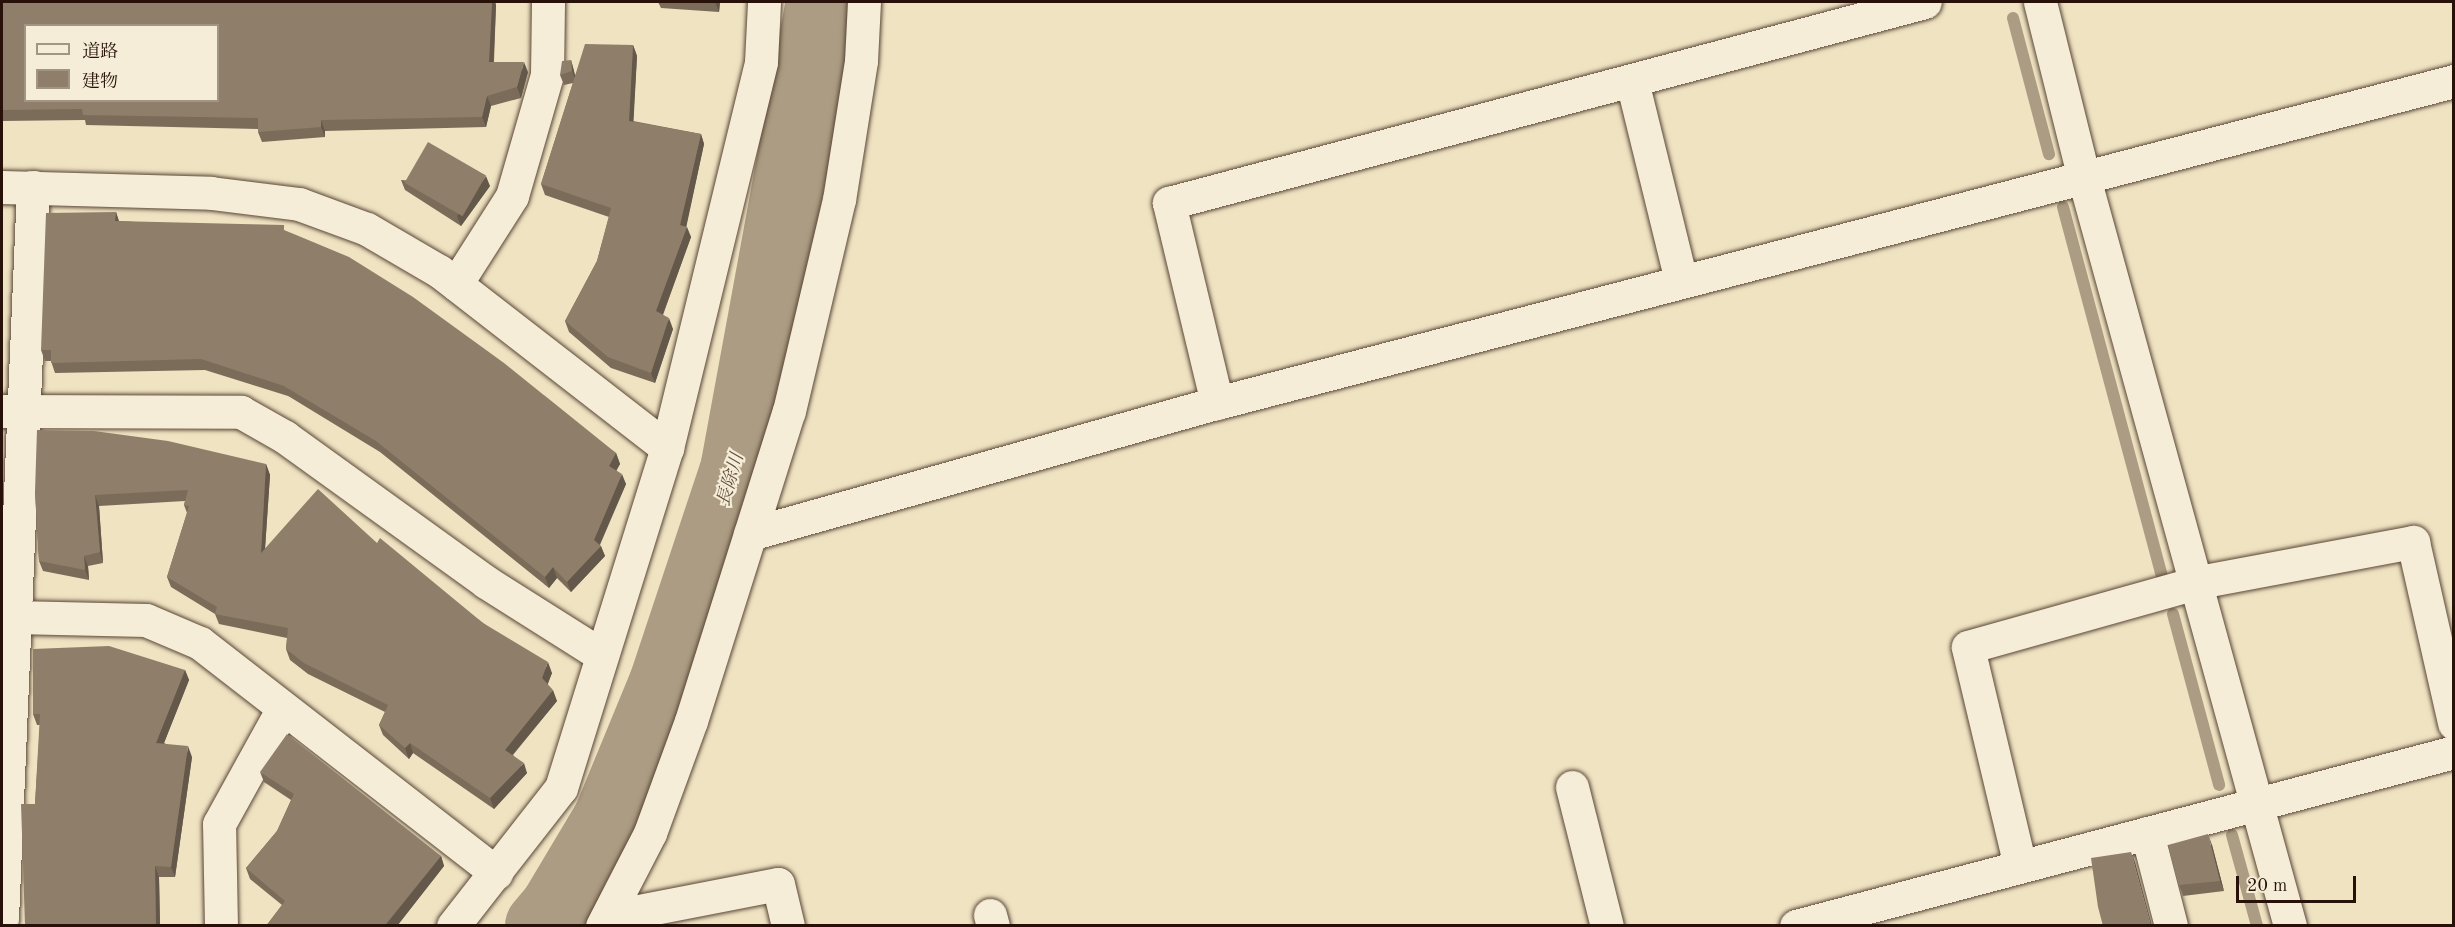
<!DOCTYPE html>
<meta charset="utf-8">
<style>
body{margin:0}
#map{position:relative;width:2455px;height:927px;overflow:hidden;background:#efe3c2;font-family:"Old Standard TT","Noto Serif JP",serif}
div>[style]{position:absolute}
.stream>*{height:12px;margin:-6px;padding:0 6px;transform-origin:6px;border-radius:6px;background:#ab9c83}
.river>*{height:72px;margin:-36px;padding:0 36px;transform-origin:36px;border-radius:36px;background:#ab9c83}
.roads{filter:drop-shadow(0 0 2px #594636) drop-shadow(0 0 2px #594636)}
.street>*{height:33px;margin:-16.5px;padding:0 16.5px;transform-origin:16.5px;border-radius:16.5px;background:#f5edd7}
.wall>*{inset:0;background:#7b6c5a}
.shaded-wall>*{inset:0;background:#64584a}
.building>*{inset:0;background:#8f7e69;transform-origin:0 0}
span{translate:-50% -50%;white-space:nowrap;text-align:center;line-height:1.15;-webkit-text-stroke:4.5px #f5edd7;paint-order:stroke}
.water-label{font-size:18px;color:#62503f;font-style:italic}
.frame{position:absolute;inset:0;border:3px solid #271108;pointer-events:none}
.legend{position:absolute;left:24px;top:24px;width:195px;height:78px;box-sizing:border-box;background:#f5edd7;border:2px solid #a39584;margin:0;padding:8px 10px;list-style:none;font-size:18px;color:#271108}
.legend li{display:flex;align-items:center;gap:12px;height:30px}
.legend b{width:30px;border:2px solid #a39584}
.scale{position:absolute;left:2236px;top:876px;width:120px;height:27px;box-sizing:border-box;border:3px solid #271108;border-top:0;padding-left:8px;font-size:18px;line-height:21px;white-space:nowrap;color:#271108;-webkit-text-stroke:4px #f5edd7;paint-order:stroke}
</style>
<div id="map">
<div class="stream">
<i style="left:2013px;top:18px;width:141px;rotate:75.2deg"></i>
<i style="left:2063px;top:207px;width:393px;rotate:75deg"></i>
<i style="left:2173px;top:614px;width:177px;rotate:74.9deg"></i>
<i style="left:2232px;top:835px;width:94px;rotate:74.6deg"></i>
</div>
<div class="river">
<i style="left:541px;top:926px;width:23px;rotate:-50deg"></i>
<i style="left:556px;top:908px;width:104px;rotate:-59.2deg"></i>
<i style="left:609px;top:819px;width:147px;rotate:-67.6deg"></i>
<i style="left:665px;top:683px;width:225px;rotate:-71.6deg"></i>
<i style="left:736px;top:470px;width:476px;rotate:-79.6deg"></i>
</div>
<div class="roads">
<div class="street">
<i style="left:2040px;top:2px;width:181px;rotate:76deg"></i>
<i style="left:2084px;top:178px;width:776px;rotate:74.6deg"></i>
<i style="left:1632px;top:81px;width:205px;rotate:76.2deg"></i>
<i style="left:2px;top:187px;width:209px;rotate:1.6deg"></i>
<i style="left:211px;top:193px;width:89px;rotate:7.1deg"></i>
<i style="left:299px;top:204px;width:72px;rotate:20.2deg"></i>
<i style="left:367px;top:229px;width:83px;rotate:30.3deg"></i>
<i style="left:439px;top:271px;width:289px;rotate:37.8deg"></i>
<i style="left:456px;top:284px;width:104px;rotate:-57.5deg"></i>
<i style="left:512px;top:196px;width:126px;rotate:-73.9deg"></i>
<i style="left:547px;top:75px;width:73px;rotate:-89.2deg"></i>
<i style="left:1217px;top:403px;width:206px;rotate:-103.5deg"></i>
<i style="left:1169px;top:203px;width:782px;rotate:-14.89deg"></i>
<i style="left:2px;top:411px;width:239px;rotate:0.2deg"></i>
<i style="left:241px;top:412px;width:51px;rotate:29.6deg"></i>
<i style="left:285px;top:437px;width:248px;rotate:35.8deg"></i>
<i style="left:486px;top:582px;width:135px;rotate:32.3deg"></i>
<i style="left:750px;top:534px;width:485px;rotate:-15.7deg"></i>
<i style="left:1217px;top:403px;width:1278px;rotate:-14.59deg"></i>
<i style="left:14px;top:617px;width:132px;rotate:1.3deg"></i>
<i style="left:146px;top:620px;width:59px;rotate:23.1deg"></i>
<i style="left:200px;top:643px;width:375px;rotate:37.8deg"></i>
<i style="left:1572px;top:787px;width:143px;rotate:75.9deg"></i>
<i style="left:2147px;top:833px;width:96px;rotate:75.5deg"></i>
<i style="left:2020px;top:866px;width:225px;rotate:-103.4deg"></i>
<i style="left:1968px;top:647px;width:240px;rotate:-15.7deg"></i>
<i style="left:2199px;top:582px;width:218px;rotate:-10.6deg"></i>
<i style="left:2413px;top:542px;width:186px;rotate:77.2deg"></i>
<i style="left:990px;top:915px;width:11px;rotate:75deg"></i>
<i style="left:608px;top:917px;width:173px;rotate:-11deg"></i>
<i style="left:778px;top:884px;width:43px;rotate:76.6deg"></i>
<i style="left:2px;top:918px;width:732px;rotate:-87.57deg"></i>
<i style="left:221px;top:926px;width:102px;rotate:-91.1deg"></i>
<i style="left:219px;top:824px;width:130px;rotate:-61.1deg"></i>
<i style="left:453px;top:926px;width:175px;rotate:-52deg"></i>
<i style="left:561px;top:788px;width:356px;rotate:-72.7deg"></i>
<i style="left:667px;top:448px;width:397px;rotate:-76.3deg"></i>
<i style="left:761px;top:62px;width:60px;rotate:-87.1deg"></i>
<i style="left:602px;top:926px;width:105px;rotate:-62.7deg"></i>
<i style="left:650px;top:833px;width:119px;rotate:-69.9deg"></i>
<i style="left:691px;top:721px;width:325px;rotate:-72.5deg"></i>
<i style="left:789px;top:411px;width:217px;rotate:-76.7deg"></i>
<i style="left:839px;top:200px;width:141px;rotate:-81deg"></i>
<i style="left:861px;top:61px;width:59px;rotate:-87.1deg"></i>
<i style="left:1796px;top:926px;width:681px;rotate:-14.81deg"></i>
</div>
</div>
<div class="wall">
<i style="clip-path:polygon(2px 2px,495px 2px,496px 5px,494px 62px,528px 72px,521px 98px,491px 106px,486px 127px,325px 131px,325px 137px,262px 142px,258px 132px,258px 129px,86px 125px,85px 120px,2px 121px)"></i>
<i style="clip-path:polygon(658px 2px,720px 2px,719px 12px,661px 8px)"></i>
<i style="clip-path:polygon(633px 45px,637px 56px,633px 121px,701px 134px,704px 144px,686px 226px,691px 237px,663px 315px,673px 329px,655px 383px,611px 368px,569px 332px,565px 321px,597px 261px,609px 217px,545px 195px,541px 184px,573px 83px,564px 85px,560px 75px,571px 60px,575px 75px)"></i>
<i style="clip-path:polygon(401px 180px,490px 186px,461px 226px,405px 190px)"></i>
<i style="clip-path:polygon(116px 212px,119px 221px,286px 231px,616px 453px,620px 464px,616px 470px,626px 484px,600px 545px,605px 556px,571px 592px,557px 578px,549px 588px,380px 452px,288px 396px,205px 370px,55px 373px,51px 361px,45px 361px,41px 350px)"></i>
<i style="clip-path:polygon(266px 464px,270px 475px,265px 548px,377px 543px,483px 623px,552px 673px,547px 684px,557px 701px,513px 755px,527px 773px,494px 809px,413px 753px,409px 759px,383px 735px,379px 725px,385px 712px,308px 674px,290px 660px,286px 649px,287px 638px,219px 624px,215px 614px,171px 587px,167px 577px,187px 513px,184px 505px,185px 501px,99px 506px,103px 563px,88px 566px,89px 580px,43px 571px,39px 561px,35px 492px)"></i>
<i style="clip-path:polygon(185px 670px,189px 680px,164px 743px,192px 757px,175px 877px,159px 877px,160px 926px,25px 926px,35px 804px,40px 725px,37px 725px,33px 714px)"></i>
<i style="clip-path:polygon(260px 772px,441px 856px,444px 866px,397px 926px,266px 926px,282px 905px,250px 879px,246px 868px,277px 831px,291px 800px,264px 782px)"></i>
<i style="clip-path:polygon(2212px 845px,2224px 891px,2183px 896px,2179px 885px)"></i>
</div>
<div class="shaded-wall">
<i style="clip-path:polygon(492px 2px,495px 2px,496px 5px,493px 73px,489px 62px)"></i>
<i style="clip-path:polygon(715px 2px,720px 2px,719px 12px)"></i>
<i style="clip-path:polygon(633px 45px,637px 56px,633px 131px,629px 121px)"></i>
<i style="clip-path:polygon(571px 60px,574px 71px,576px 82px,572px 71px)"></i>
<i style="clip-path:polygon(524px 62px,528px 72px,521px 98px,517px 87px)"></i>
<i style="clip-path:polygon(487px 96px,491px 106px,486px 127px,482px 117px)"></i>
<i style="clip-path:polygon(321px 120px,325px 131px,325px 137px,321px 127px)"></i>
<i style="clip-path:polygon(701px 134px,704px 144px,685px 233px,687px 227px,691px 237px,660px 322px,656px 311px,680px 225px)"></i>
<i style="clip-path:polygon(486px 176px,490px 186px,461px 226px,457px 216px)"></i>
<i style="clip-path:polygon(116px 212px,119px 222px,115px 221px)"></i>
<i style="clip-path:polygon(669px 318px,673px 329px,655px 383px,651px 373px)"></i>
<i style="clip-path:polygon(616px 453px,620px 464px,613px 477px,609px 466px)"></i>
<i style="clip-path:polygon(266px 464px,270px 475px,264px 564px,261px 553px)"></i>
<i style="clip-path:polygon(622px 474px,626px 484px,598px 548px,601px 546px,605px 556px,571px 592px,567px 582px,594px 540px)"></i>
<i style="clip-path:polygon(95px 495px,99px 506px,103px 563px,100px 552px)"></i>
<i style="clip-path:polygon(84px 556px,88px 566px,89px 580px,85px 570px)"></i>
<i style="clip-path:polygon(553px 567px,557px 578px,549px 588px,545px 577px)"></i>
<i style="clip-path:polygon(548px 662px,552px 673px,546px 689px,542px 678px)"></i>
<i style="clip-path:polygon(185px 670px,189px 680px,160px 753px,156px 743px)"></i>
<i style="clip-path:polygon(553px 690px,557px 701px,508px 760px,505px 750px)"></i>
<i style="clip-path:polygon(410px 743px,413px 753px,409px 759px,405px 748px)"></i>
<i style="clip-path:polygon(188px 746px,192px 757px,175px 877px,171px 867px)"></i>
<i style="clip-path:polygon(524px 763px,527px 773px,494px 809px,490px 798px)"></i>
<i style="clip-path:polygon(2208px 834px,2212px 845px,2224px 891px,2220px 881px)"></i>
<i style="clip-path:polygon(2131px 852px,2135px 862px,2152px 926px,2151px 926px)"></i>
<i style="clip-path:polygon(441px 856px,444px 866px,397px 926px,385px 926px)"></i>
<i style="clip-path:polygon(155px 866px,159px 877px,160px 926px,156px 926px)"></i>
</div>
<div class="building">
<i style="clip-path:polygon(evenodd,2px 2px,492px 2px,489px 62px,524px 62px,517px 87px,487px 96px,482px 117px,321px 120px,321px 127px,258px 132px,258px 118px,83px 115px,82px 109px,2px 110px,2px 2px,26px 26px,218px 26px,218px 100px,26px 100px,26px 26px)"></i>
<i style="clip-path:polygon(585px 44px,633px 45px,629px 121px,701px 134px,680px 225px,687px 227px,656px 311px,669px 318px,651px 373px,608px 357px,565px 321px,597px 261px,611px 208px,541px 184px)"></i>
<i style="clip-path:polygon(571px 60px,572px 71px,560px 75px,562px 61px)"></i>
<i style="left:428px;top:142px;width:67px;height:47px;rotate:30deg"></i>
<i style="clip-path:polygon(116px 212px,115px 221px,284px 225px,284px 230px,349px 257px,413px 297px,504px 363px,616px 453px,609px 466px,622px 474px,594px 540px,601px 546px,567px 582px,553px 567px,545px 577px,376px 441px,284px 386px,201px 359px,51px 363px,51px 350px,41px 350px,46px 213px)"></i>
<i style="clip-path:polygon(37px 430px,94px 431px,168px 441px,266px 464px,261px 553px,318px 489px,377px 543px,380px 538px,483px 623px,548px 662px,542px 678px,553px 690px,505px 750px,524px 763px,490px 798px,410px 743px,405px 748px,379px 725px,388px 705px,304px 663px,286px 649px,288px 628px,215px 614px,217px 607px,167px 577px,189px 506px,184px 505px,188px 490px,95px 495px,100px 552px,84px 556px,85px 570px,39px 561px,35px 492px)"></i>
<i style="clip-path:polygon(109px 646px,185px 670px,156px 743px,188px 746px,171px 867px,155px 866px,156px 926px,25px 926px,21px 804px,35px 804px,40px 714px,33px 714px,33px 649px)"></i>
<i style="clip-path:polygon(287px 734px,441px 856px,385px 925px,386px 926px,266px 926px,285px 901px,246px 868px,277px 831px,294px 794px,260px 772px)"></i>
<i style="clip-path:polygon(2208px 834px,2220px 881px,2179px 885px,2168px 845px)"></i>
<i style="clip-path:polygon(2131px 852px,2151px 926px,2103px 926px,2098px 907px,2091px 858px)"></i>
</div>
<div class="water-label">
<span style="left:731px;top:480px;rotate:-74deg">長除川</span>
</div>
<div class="frame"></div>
<ul class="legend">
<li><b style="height:8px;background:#f5edd7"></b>道路</li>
<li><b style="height:16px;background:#8f7e69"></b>建物</li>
</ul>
<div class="scale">20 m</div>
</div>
